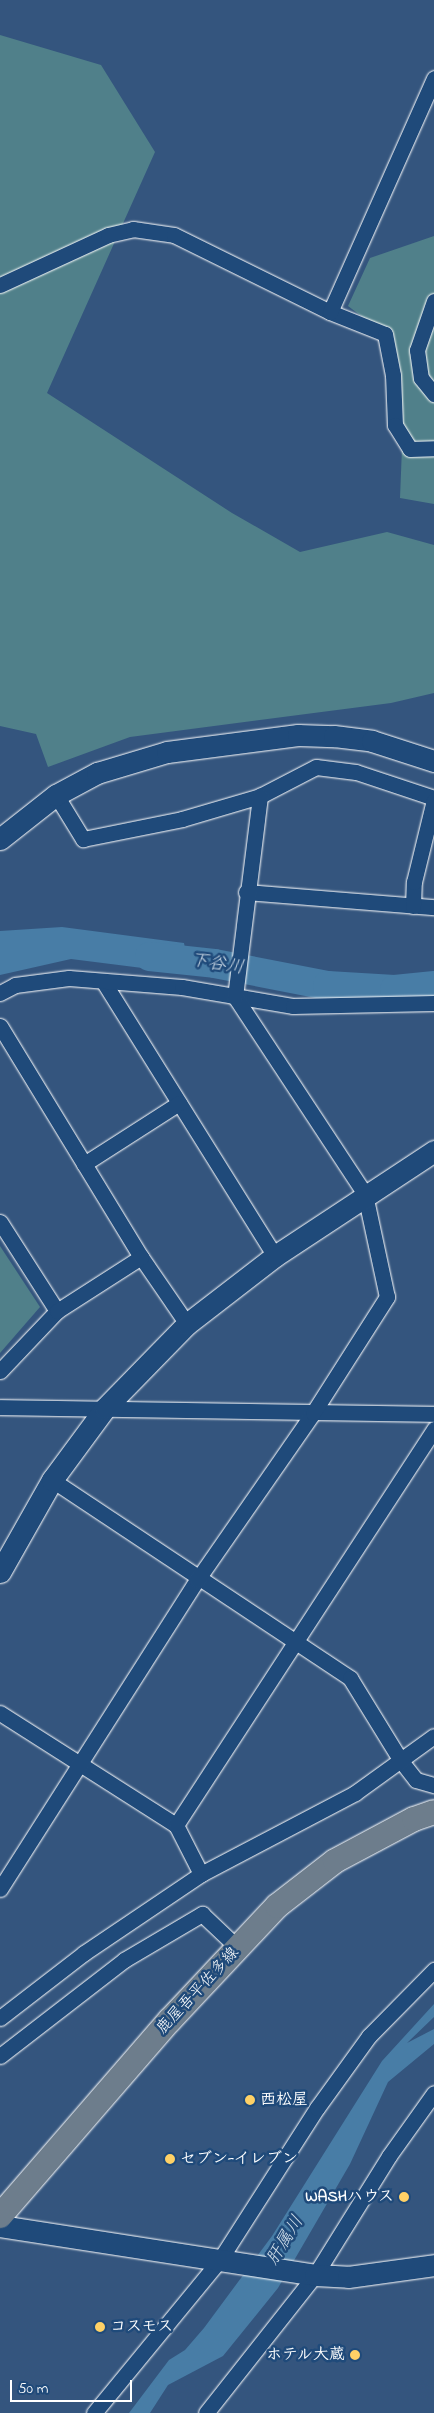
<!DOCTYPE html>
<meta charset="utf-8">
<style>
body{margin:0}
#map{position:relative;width:434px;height:2413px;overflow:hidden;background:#34557e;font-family:"Indie Flower","Klee One",sans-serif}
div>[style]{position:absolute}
.green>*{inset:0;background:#50808a}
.water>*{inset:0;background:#487da6}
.river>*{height:29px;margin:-14.5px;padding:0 14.5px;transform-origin:14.5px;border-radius:14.5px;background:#487da6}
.roads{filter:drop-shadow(0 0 1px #fff) drop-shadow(0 0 1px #fff)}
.street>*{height:15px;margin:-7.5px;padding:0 7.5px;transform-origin:7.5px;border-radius:7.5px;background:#1f4a7a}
.secondary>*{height:21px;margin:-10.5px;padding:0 10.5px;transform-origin:10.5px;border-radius:10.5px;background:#1f4a7a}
.primary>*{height:24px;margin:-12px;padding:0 12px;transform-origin:12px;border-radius:12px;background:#6d7d8c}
.dots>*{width:14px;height:14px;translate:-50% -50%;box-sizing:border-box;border:2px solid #1f4a7a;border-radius:50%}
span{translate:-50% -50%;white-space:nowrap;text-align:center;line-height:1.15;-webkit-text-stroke:5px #1f4a7a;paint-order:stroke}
.street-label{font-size:16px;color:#fff}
.poi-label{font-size:16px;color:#fff;font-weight:700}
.left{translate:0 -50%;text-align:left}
.right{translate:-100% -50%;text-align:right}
.water-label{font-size:18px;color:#d1dee9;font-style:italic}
.scale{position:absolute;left:10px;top:2380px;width:122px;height:22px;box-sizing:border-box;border:2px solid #fff;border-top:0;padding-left:6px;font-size:15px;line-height:18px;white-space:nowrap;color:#fff;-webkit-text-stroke:4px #1f4a7a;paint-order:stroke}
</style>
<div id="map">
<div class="green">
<i style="clip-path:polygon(0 35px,101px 65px,155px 152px,47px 393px,232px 513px,300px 552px,387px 532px,434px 545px,434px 693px,391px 703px,130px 737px,48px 767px,36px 734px,0 726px)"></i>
<i style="clip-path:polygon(434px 236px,434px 504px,400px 498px,403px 422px,385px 334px,348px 306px,370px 258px)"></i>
<i style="clip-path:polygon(0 1246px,40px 1307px,0 1353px)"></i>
</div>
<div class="water">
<i style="clip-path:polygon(62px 927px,184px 943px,190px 974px,71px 959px,0 975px,0 931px)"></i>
<i style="clip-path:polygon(434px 2004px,434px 2017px,407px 2043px,434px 2029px,434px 2044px,388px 2082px,350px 2164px,278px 2288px,223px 2356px,168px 2385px,150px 2413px,129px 2413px,169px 2360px,185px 2350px,204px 2328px,272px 2236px,382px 2061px)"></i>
</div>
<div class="river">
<i style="left:149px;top:956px;width:65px;rotate:6.1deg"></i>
<i style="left:214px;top:963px;width:115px;rotate:11deg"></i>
<i style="left:327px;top:985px;width:67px;rotate:3.4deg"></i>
<i style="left:394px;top:989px;width:40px;rotate:-5.7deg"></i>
</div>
<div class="roads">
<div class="street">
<i style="left:0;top:285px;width:119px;rotate:-24.8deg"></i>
<i style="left:108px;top:235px;width:26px;rotate:-13deg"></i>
<i style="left:133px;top:229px;width:41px;rotate:8.3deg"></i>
<i style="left:174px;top:235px;width:174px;rotate:26.3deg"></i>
<i style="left:330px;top:312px;width:59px;rotate:21.8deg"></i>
<i style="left:385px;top:334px;width:42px;rotate:79deg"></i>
<i style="left:393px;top:375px;width:50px;rotate:87.7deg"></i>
<i style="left:395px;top:425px;width:28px;rotate:58deg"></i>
<i style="left:410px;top:449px;width:24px;rotate:-2deg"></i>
<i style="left:434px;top:301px;width:52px;rotate:109.1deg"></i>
<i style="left:417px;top:350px;width:28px;rotate:82deg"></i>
<i style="left:421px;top:378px;width:21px;rotate:51deg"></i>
<i style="left:330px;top:312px;width:256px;rotate:-66deg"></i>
<i style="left:56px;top:795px;width:52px;rotate:58.5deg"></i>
<i style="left:83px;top:839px;width:101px;rotate:-11.4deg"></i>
<i style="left:182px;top:819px;width:81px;rotate:-16.4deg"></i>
<i style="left:260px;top:796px;width:63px;rotate:-27.4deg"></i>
<i style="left:316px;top:767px;width:40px;rotate:7.1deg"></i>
<i style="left:356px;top:772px;width:82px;rotate:18.4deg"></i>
<i style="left:246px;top:892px;width:189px;rotate:4.6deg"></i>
<i style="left:413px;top:906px;width:24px;rotate:-88deg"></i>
<i style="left:414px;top:882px;width:84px;rotate:-76.3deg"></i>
<i style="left:103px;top:981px;width:324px;rotate:58deg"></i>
<i style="left:0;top:993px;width:17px;rotate:-28deg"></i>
<i style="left:15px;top:985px;width:54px;rotate:-7.4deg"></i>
<i style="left:69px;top:978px;width:113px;rotate:4.6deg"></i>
<i style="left:182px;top:987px;width:113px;rotate:9.7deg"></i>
<i style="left:293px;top:1006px;width:141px;rotate:-1.2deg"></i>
<i style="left:0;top:1026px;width:271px;rotate:58.6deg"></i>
<i style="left:141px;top:1257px;width:81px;rotate:55.5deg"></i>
<i style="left:84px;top:1164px;width:113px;rotate:-32.7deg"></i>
<i style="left:0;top:1222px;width:106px;rotate:57.4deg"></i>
<i style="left:0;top:1371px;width:83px;rotate:-46.5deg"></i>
<i style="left:57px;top:1311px;width:100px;rotate:-32.7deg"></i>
<i style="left:0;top:1407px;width:434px;rotate:0.9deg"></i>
<i style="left:52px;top:1480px;width:358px;rotate:33.6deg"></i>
<i style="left:350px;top:1678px;width:97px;rotate:58.4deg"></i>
<i style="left:401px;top:1761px;width:24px;rotate:52deg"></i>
<i style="left:416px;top:1780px;width:19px;rotate:16deg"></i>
<i style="left:0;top:1713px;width:209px;rotate:32.5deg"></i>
<i style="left:176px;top:1825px;width:55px;rotate:63deg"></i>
<i style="left:176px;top:1825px;width:473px;rotate:-56.9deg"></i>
<i style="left:0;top:1889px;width:366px;rotate:-57.5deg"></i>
<i style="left:197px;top:1580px;width:203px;rotate:-55.2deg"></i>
<i style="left:313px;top:1413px;width:138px;rotate:-57.5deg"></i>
<i style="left:387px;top:1297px;width:105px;rotate:-102.1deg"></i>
<i style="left:365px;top:1194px;width:236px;rotate:-123.4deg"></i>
<i style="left:235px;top:997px;width:203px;rotate:-82.9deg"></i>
<i style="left:0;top:2018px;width:106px;rotate:-37.7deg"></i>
<i style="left:84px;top:1953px;width:141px;rotate:-34deg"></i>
<i style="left:201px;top:1874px;width:174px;rotate:-27.7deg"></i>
<i style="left:355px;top:1793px;width:97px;rotate:-35.8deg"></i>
<i style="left:0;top:2056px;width:157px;rotate:-37.7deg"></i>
<i style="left:124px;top:1960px;width:91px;rotate:-30.5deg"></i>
<i style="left:202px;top:1914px;width:50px;rotate:43.4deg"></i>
<i style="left:94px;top:2413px;width:197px;rotate:-50.6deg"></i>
<i style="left:219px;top:2261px;width:182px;rotate:-57.4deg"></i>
<i style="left:317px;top:2108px;width:89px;rotate:-54.2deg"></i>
<i style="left:369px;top:2036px;width:93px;rotate:-45.4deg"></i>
<i style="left:206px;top:2413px;width:176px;rotate:-51.7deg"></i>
<i style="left:315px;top:2275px;width:140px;rotate:-58.1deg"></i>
<i style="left:389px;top:2156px;width:77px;rotate:-54.5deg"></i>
</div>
<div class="secondary">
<i style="left:0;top:839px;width:71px;rotate:-38.2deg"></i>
<i style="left:56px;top:795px;width:47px;rotate:-28.2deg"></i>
<i style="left:97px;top:773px;width:73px;rotate:-16.7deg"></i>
<i style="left:167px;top:752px;width:132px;rotate:-7.4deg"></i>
<i style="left:298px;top:735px;width:36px;rotate:2deg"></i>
<i style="left:334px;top:736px;width:38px;rotate:7deg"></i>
<i style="left:372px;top:741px;width:65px;rotate:17.9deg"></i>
<i style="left:0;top:1572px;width:106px;rotate:-60.5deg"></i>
<i style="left:52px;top:1480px;width:89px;rotate:-53.6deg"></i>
<i style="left:105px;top:1408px;width:117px;rotate:-45.7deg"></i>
<i style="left:187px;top:1324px;width:111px;rotate:-37.7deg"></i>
<i style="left:275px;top:1256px;width:191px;rotate:-33.4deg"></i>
<i style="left:0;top:2226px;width:319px;rotate:8.8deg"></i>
<i style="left:315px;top:2275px;width:33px;rotate:3deg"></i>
<i style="left:348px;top:2277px;width:87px;rotate:-7.9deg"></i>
</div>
<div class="primary">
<i style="left:0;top:2216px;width:259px;rotate:-49.1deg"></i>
<i style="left:170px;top:2020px;width:156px;rotate:-46.8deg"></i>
<i style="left:277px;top:1906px;width:73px;rotate:-37.8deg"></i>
<i style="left:335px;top:1861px;width:89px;rotate:-28deg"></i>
<i style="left:414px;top:1819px;width:21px;rotate:-19deg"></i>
</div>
</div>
<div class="dots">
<i style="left:250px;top:2100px;background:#ffd166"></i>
<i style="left:170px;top:2159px;background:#ffd166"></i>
<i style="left:404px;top:2197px;background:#ffd166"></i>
<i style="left:100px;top:2327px;background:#ffd166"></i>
<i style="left:355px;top:2355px;background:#ffd166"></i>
</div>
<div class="street-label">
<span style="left:198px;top:1991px;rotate:-47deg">鹿屋吾平佐多線</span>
</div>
<div class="poi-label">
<span class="left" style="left:260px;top:2100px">西松屋</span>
<span class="left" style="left:180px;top:2159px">セブン-イレブン</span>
<span class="right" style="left:394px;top:2197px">WASHハウス</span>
<span class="left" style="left:110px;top:2327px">コスモス</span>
<span class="right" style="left:345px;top:2355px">ホテル大蔵</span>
</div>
<div class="water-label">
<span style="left:217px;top:965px;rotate:9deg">下谷川</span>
<span style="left:286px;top:2241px;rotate:-58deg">肝属川</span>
</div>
<div class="scale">50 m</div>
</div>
